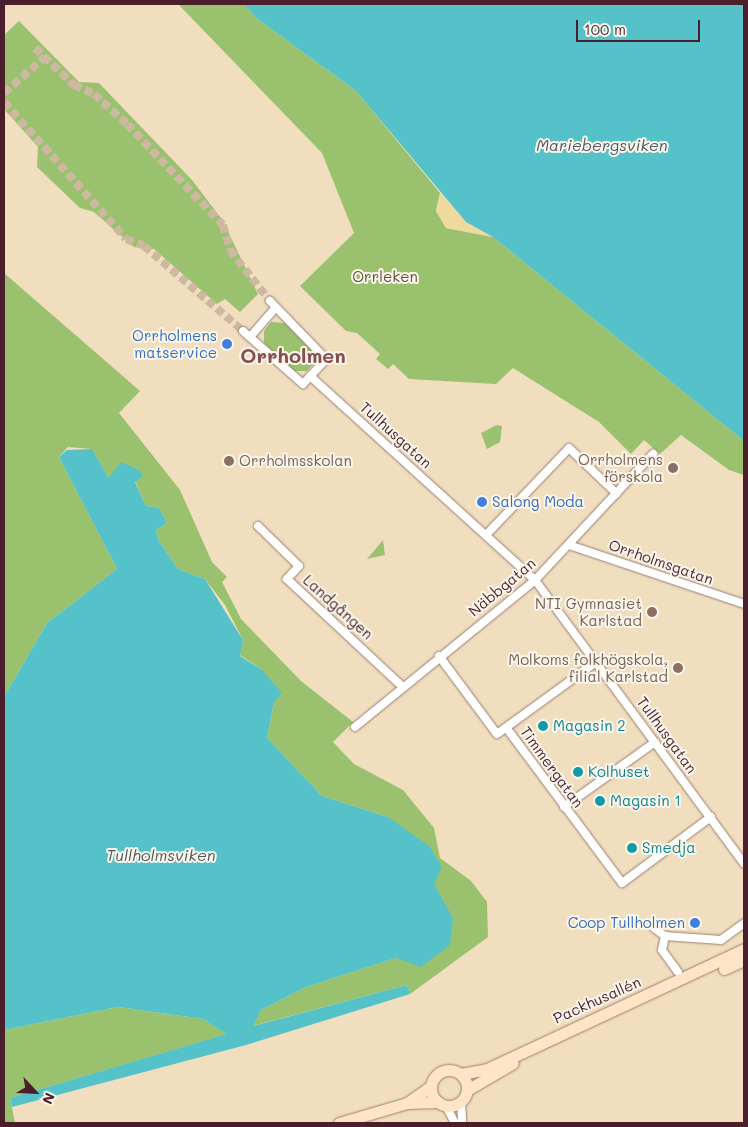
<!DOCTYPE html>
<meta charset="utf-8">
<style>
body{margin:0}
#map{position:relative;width:748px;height:1127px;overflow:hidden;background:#f0debe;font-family:Mali,sans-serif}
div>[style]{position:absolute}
.green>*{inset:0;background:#9ac26e}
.sand>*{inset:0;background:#eeda9e}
.water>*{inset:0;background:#54c2c8}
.street-tunnel>*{height:8px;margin-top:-4px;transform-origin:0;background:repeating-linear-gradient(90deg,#cfb8a1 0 8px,transparent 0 12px)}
.roads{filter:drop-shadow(0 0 1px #9d7e74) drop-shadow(0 0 1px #9d7e74)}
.street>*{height:8px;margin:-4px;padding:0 4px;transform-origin:4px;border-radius:4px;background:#fff}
.secondary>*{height:11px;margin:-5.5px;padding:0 5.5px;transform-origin:5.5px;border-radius:5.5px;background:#ffe4c6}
.secondary>.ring{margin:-5.5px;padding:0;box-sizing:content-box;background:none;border:11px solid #ffe4c6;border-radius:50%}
.dots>*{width:14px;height:14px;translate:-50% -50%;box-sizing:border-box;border:2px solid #fbf7ec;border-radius:50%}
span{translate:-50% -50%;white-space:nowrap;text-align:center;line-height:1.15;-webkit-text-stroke:4px #fbf7ec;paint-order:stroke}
.park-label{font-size:15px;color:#62503f}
.shop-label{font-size:15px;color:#366cbe}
.right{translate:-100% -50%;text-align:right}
.left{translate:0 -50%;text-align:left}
.street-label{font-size:15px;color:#4a1f2b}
.education-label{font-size:15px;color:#785e54}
.culture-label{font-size:15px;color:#0d838f}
.water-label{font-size:16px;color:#4e5862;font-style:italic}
.district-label{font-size:20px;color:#894f4f;font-weight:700}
.frame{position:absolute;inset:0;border:5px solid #4a1f2b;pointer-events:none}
.north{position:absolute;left:10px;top:1067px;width:50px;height:50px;-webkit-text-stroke:4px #fbf7ec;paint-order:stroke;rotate:115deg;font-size:14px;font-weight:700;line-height:20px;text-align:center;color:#4a1f2b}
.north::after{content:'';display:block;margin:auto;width:18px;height:22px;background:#4a1f2b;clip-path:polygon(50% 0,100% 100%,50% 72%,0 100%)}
.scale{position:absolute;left:576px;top:20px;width:124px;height:22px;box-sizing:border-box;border:2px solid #4a1f2b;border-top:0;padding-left:6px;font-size:15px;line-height:18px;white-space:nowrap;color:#4a1f2b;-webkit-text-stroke:4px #fbf7ec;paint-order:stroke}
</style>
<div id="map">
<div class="green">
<i style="clip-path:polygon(178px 4px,244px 4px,255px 17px,356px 91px,440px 193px,436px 211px,446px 228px,493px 237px,744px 441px,744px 475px,729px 470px,681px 435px,660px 454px,644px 440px,631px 454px,599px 422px,513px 368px,496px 384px,409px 379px,393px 364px,388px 369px,376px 359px,380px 354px,357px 333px,346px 331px,300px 286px,354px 233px,322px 153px)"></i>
<i style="clip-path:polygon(19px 21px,79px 82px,99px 83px,192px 180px,223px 221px,258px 294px,240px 312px,225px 299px,217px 304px,154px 249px,134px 247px,94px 212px,80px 208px,37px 167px,38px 147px,4px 109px,4px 35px)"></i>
<i style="clip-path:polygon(4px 273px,140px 391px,119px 413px,180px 490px,212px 562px,227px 577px,222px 582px,241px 619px,301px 681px,353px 722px,333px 742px,354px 764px,403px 790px,434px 828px,440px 858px,471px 881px,487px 902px,488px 937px,410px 994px,407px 985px,252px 1026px,261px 1010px,306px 987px,396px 958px,453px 918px,388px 817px,322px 796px,267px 738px,274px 702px,261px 669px,240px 655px,243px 640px,225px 605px,205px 579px,178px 569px,159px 541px,156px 530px,167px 523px,159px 508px,146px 506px,135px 481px,109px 478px,92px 449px,68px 447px,59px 457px,117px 569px,47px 623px,4px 697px)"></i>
<i style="clip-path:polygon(271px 322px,285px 323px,313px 351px,315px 362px,307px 371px,294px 371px,264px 343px,264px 331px)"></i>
<i style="clip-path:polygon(497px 425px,502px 426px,500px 442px,487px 449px,481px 433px)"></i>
<i style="clip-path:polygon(383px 540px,385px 555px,367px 559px)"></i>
<i style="clip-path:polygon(118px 1007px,203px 1019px,228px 1034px,10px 1098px,15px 1123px,4px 1123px,4px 1030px)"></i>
</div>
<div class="sand">
<i style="clip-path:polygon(440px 193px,466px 222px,493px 237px,446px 228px,436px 211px)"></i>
</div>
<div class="water">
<i style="clip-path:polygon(244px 4px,744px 4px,744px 441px,493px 237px,466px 222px,356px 91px,255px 17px)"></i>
<i style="clip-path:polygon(92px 449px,109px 478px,121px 462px,139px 470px,143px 476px,135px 482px,146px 506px,159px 508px,167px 523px,156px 530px,159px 541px,178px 569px,205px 579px,243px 640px,240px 656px,261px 669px,282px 693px,274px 702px,267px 738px,322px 796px,388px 817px,429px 846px,442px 867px,434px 884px,453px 918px,450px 945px,421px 967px,396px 958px,306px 987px,261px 1010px,253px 1026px,407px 985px,410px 994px,246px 1045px,12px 1107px,10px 1098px,227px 1034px,203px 1019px,118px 1007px,4px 1030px,4px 697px,47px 623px,117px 569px,59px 457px,67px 450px)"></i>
</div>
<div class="street-tunnel">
<i style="left:35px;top:48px;width:54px;rotate:43.5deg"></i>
<i style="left:74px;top:85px;width:22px;rotate:24deg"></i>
<i style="left:94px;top:94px;width:45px;rotate:42.3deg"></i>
<i style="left:127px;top:124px;width:139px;rotate:46.5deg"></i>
<i style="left:223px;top:225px;width:26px;rotate:74deg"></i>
<i style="left:230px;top:250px;width:65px;rotate:51.9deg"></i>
<i style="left:4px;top:93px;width:55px;rotate:-41.3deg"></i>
<i style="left:4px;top:102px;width:183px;rotate:48.3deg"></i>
<i style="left:126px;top:239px;width:19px;rotate:21deg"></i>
<i style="left:144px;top:246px;width:130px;rotate:40.6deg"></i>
</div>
<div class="roads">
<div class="street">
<i style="left:243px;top:331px;width:80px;rotate:41.5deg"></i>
<i style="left:303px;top:384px;width:34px;rotate:-47deg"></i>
<i style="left:326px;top:359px;width:81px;rotate:-134deg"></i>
<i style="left:250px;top:337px;width:38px;rotate:-49deg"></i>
<i style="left:310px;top:376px;width:304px;rotate:42.2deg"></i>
<i style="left:535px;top:580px;width:352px;rotate:53.6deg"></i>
<i style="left:258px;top:526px;width:57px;rotate:44.3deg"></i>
<i style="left:299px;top:566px;width:18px;rotate:133deg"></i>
<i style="left:287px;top:579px;width:158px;rotate:43deg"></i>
<i style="left:486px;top:535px;width:120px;rotate:-46.3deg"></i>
<i style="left:569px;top:448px;width:66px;rotate:43.8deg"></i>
<i style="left:569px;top:545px;width:185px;rotate:18.6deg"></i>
<i style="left:439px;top:656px;width:97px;rotate:53.4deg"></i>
<i style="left:497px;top:734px;width:122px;rotate:-36deg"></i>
<i style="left:355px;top:727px;width:232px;rotate:-39.2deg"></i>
<i style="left:535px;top:580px;width:173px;rotate:-46.9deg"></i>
<i style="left:508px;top:730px;width:191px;rotate:53.3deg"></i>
<i style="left:622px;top:883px;width:111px;rotate:-36.6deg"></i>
<i style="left:564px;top:807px;width:112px;rotate:-35.5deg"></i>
<i style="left:654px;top:928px;width:14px;rotate:36deg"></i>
<i style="left:665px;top:936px;width:56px;rotate:4.1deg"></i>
<i style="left:721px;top:940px;width:29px;rotate:-36deg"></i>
<i style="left:665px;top:936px;width:14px;rotate:102deg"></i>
<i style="left:662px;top:950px;width:27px;rotate:54deg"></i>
<i style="left:461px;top:1101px;width:22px;rotate:87deg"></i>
<i style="left:446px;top:1106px;width:19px;rotate:62deg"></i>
</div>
<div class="secondary">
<i style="left:724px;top:969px;width:22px;rotate:-24deg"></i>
<i class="ring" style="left:431px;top:1070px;width:25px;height:25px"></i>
<i style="left:461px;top:1074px;width:26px;rotate:-11deg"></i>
<i style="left:487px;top:1069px;width:284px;rotate:-25deg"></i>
<i style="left:467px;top:1090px;width:53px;rotate:-30.4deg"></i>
<i style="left:407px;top:1103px;width:31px;rotate:-2deg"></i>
<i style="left:339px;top:1123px;width:71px;rotate:-16.4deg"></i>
<i style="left:407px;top:1103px;width:29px;rotate:-35deg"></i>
</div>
</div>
<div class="dots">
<i style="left:227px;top:344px;background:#3f7fe0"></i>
<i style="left:229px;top:461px;background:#8d6e63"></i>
<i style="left:673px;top:468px;background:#8d6e63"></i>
<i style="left:482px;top:502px;background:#3f7fe0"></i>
<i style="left:652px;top:612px;background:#8d6e63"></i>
<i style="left:678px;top:668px;background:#8d6e63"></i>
<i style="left:543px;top:726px;background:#0f9aa8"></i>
<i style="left:578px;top:772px;background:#0f9aa8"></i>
<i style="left:600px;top:801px;background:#0f9aa8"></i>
<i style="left:632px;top:848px;background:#0f9aa8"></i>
<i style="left:695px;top:923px;background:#3f7fe0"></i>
</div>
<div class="park-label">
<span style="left:385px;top:277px">Orrleken</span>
</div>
<div class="shop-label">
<span class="right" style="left:217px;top:344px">Orrholmens<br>matservice</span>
<span class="left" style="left:492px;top:502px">Salong Moda</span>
<span class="right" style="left:685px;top:923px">Coop Tullholmen</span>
</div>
<div class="street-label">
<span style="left:396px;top:435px;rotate:42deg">Tullhusgatan</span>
<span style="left:661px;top:562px;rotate:19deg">Orrholmsgatan</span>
<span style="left:502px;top:587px;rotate:-40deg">Näbbgatan</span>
<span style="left:338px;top:607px;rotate:42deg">Landgången</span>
<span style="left:667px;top:735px;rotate:54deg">Tullhusgatan</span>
<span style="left:552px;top:767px;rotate:54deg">Timmergatan</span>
<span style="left:597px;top:1000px;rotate:-24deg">Packhusallén</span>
</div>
<div class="education-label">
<span class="right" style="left:663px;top:468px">Orrholmens<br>förskola</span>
<span class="left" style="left:239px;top:461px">Orrholmsskolan</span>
<span class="right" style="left:642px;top:612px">NTI Gymnasiet<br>Karlstad</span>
<span class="right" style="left:668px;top:668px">Molkoms folkhögskola,<br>filial Karlstad</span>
</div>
<div class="culture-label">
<span class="left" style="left:553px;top:726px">Magasin 2</span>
<span class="left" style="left:588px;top:772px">Kolhuset</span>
<span class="left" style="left:610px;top:801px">Magasin 1</span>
<span class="left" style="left:642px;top:848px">Smedja</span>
</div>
<div class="water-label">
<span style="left:602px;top:145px">Mariebergsviken</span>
<span style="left:161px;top:855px">Tullholmsviken</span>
</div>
<div class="district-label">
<span style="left:293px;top:355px">Orrholmen</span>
</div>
<div class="frame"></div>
<div class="north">N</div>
<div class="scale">100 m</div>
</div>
